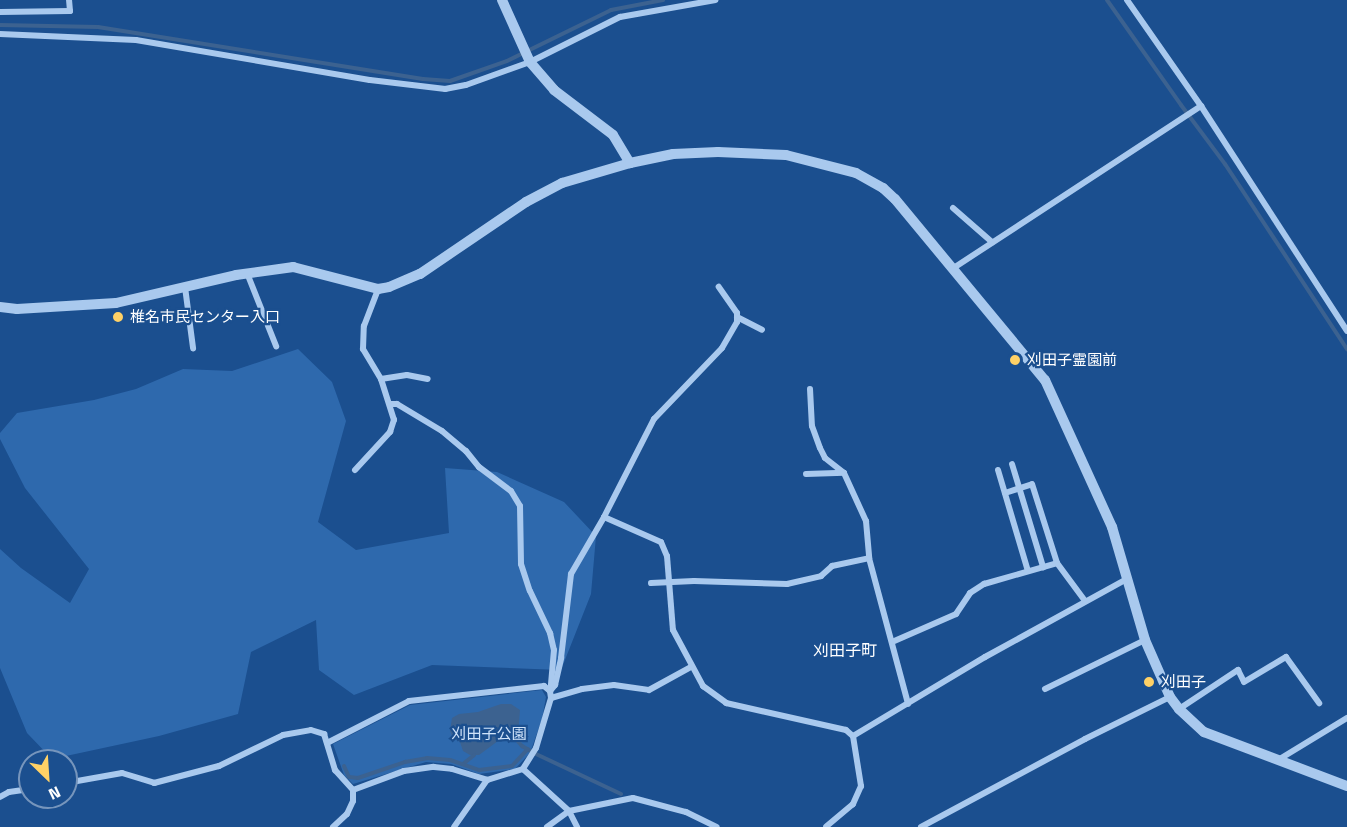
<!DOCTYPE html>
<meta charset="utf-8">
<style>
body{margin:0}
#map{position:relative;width:1347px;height:827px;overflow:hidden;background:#1b4f8f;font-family:"Titillium Web","Noto Sans JP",sans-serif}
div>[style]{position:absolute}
.green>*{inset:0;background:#2e69ad}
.water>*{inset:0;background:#3c6290}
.stream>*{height:4px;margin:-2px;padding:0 2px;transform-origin:2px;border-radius:2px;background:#3c6290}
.minor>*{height:6px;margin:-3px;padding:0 3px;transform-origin:3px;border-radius:3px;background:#a9c9ee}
.tertiary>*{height:10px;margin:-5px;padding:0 5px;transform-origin:5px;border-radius:5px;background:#a9c9ee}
.dots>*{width:16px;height:16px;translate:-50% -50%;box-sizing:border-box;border:3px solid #1b4f8f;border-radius:50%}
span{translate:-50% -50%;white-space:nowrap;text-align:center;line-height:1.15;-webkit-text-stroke:4.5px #1b4f8f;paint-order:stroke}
.poi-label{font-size:15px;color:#fff}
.left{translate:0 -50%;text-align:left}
.park-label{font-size:15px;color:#cfe3fa}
.neighbourhood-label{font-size:16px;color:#fff}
.north{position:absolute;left:18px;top:749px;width:60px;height:60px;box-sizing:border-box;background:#1b4f8f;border:2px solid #7695bc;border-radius:50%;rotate:155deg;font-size:16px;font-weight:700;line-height:24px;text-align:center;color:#fff}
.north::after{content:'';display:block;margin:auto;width:21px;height:27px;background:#ffd166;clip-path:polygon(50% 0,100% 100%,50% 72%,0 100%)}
</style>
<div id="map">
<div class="green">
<i style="clip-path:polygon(298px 349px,332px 382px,346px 421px,318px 522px,356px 550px,449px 533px,445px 468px,497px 472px,564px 502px,596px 536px,591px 594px,561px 670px,432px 665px,354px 695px,319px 670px,316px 620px,251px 652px,238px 714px,159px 736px,52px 759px,27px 733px,0 668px,0 549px,21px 568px,70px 603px,89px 569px,25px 488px,0 439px,0 433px,17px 413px,94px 400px,136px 389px,183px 369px,232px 371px)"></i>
<i style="clip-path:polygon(542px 690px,546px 697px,542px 719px,530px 753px,515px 769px,479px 774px,451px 764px,426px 762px,353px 784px,344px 775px,333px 744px,410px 705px)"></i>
</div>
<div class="water">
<i style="clip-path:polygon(501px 704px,511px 704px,520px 710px,518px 737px,498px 741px,479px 755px,470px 755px,463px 751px,460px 742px,453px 738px,450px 731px,452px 718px,459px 714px,478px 712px)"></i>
</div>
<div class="stream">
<i style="left:1107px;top:0;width:128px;rotate:54.8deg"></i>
<i style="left:1181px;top:105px;width:74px;rotate:53.3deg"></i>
<i style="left:1225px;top:164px;width:222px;rotate:56.6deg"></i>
<i style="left:0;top:25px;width:98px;rotate:1.2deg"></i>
<i style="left:98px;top:27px;width:329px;rotate:9.1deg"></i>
<i style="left:423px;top:79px;width:27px;rotate:4deg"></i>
<i style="left:450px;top:81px;width:60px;rotate:-19.3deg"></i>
<i style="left:507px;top:61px;width:116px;rotate:-26.1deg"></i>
<i style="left:611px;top:10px;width:53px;rotate:-10.9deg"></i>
<i style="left:515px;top:738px;width:11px;rotate:49deg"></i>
<i style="left:522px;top:746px;width:16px;rotate:30deg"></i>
<i style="left:536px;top:754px;width:94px;rotate:25.2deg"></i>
<i style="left:463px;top:764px;width:14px;rotate:-39deg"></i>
<i style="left:344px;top:766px;width:12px;rotate:66deg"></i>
<i style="left:349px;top:777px;width:9px;rotate:6deg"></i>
<i style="left:358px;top:778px;width:50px;rotate:-18.8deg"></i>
<i style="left:405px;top:762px;width:22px;rotate:-10deg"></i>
<i style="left:427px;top:758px;width:23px;rotate:5deg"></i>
<i style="left:450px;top:760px;width:31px;rotate:19deg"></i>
<i style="left:479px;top:770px;width:33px;rotate:-7deg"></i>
<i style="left:512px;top:766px;width:23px;rotate:-47deg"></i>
</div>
<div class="minor">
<i style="left:1127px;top:0;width:129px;rotate:55.1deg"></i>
<i style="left:1201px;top:106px;width:268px;rotate:57deg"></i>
<i style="left:0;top:12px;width:70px;rotate:-0.8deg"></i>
<i style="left:70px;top:11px;width:11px;rotate:-95deg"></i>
<i style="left:0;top:34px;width:136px;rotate:2.5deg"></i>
<i style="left:136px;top:40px;width:237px;rotate:9.7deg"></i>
<i style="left:370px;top:80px;width:76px;rotate:6.8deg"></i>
<i style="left:445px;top:89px;width:21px;rotate:-11deg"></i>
<i style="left:466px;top:85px;width:68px;rotate:-19.8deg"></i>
<i style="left:530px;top:62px;width:101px;rotate:-26.6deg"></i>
<i style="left:620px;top:17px;width:97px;rotate:-10.1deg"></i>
<i style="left:953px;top:208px;width:52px;rotate:41.1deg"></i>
<i style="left:952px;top:269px;width:298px;rotate:-33.2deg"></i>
<i style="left:247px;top:273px;width:79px;rotate:68.3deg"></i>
<i style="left:185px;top:287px;width:62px;rotate:82.5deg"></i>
<i style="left:737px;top:317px;width:28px;rotate:27deg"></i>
<i style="left:381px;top:379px;width:26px;rotate:-9deg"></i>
<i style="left:407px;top:375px;width:21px;rotate:11deg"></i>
<i style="left:810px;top:389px;width:37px;rotate:87deg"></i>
<i style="left:812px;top:426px;width:23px;rotate:70deg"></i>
<i style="left:820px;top:448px;width:11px;rotate:63deg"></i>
<i style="left:825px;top:458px;width:24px;rotate:38deg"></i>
<i style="left:844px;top:473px;width:53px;rotate:65.4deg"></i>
<i style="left:866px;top:521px;width:37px;rotate:85deg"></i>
<i style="left:869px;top:558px;width:151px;rotate:75deg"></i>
<i style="left:391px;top:404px;width:6px"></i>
<i style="left:397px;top:404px;width:52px;rotate:31deg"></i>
<i style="left:442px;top:431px;width:31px;rotate:40deg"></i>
<i style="left:466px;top:451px;width:21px;rotate:51deg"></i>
<i style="left:479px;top:467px;width:40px;rotate:37deg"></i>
<i style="left:511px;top:491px;width:17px;rotate:59deg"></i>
<i style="left:520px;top:506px;width:58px;rotate:89deg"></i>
<i style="left:521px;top:564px;width:28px;rotate:72deg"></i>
<i style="left:530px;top:591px;width:47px;rotate:64.5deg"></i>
<i style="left:550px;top:633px;width:17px;rotate:77deg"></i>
<i style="left:554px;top:650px;width:37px;rotate:95deg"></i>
<i style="left:1012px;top:464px;width:108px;rotate:73.2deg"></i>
<i style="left:355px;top:470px;width:52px;rotate:-47.4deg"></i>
<i style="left:390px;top:432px;width:13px;rotate:-72deg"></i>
<i style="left:394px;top:420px;width:43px;rotate:-107.6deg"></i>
<i style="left:381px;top:379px;width:35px;rotate:-121deg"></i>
<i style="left:363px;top:349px;width:23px;rotate:-88deg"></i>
<i style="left:364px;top:326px;width:40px;rotate:-69deg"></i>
<i style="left:998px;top:470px;width:105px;rotate:73.5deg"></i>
<i style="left:806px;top:474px;width:38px;rotate:-2deg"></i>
<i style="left:1005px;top:493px;width:28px;rotate:-18deg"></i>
<i style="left:1032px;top:484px;width:83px;rotate:72.4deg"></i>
<i style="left:604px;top:517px;width:62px;rotate:23.7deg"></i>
<i style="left:661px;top:542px;width:15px;rotate:67deg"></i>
<i style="left:667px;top:556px;width:74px;rotate:85.4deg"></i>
<i style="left:673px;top:630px;width:64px;rotate:61.8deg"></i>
<i style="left:703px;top:686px;width:29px;rotate:36deg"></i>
<i style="left:726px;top:703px;width:123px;rotate:12.7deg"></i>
<i style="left:846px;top:730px;width:9px;rotate:41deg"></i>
<i style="left:853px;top:736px;width:51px;rotate:80.9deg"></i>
<i style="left:861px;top:786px;width:20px;rotate:114deg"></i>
<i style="left:853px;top:804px;width:35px;rotate:140deg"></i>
<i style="left:651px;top:583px;width:43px;rotate:-2.7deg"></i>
<i style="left:694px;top:581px;width:93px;rotate:1.8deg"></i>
<i style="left:787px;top:584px;width:35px;rotate:-13deg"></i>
<i style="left:821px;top:576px;width:15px;rotate:-42deg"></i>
<i style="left:832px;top:566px;width:38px;rotate:-12deg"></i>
<i style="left:892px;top:642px;width:70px;rotate:-23.6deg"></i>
<i style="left:956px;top:614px;width:25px;rotate:-56deg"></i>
<i style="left:970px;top:593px;width:17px;rotate:-33deg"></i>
<i style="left:984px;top:584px;width:76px;rotate:-16deg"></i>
<i style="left:1057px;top:563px;width:47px;rotate:53.6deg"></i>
<i style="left:1045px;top:689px;width:111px;rotate:-26.1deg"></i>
<i style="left:550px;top:691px;width:8px;rotate:-50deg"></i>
<i style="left:555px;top:685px;width:28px;rotate:-77deg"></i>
<i style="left:561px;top:658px;width:85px;rotate:-83.2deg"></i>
<i style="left:571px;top:574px;width:66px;rotate:-59.9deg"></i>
<i style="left:604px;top:517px;width:110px;rotate:-63deg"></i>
<i style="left:654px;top:419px;width:98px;rotate:-46.2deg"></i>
<i style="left:722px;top:348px;width:30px;rotate:-60deg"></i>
<i style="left:737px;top:322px;width:9px;rotate:-90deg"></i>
<i style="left:737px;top:313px;width:32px;rotate:-125deg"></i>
<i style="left:551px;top:698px;width:32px;rotate:-16deg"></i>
<i style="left:582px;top:689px;width:32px;rotate:-7deg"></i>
<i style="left:614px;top:685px;width:35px;rotate:8deg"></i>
<i style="left:649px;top:690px;width:48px;rotate:-28.7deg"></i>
<i style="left:1179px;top:709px;width:71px;rotate:-33.5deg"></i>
<i style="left:1238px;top:670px;width:13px;rotate:63deg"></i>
<i style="left:1244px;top:682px;width:49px;rotate:-30.8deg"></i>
<i style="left:1286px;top:657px;width:57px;rotate:54.3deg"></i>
<i style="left:853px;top:736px;width:154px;rotate:-30.9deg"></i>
<i style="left:985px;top:657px;width:160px;rotate:-28.8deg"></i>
<i style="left:327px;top:743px;width:92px;rotate:-27.1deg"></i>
<i style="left:409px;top:701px;width:136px;rotate:-6.3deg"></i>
<i style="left:544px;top:686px;width:8px;rotate:40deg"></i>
<i style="left:550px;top:691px;width:7px;rotate:82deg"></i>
<i style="left:551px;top:698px;width:52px;rotate:106.7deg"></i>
<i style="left:536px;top:748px;width:25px;rotate:122deg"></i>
<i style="left:523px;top:769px;width:38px;rotate:163deg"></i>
<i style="left:487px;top:780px;width:57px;rotate:125.1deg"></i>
<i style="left:1278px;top:760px;width:81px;rotate:-31.3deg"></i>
<i style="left:523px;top:769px;width:62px;rotate:42.4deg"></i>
<i style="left:569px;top:811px;width:18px;rotate:63deg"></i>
<i style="left:66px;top:783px;width:57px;rotate:-10.1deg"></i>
<i style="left:122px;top:773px;width:34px;rotate:17deg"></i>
<i style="left:154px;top:783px;width:67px;rotate:-14.7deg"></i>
<i style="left:219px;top:766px;width:71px;rotate:-25.8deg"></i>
<i style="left:283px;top:735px;width:28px;rotate:-10deg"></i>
<i style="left:311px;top:730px;width:14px;rotate:17deg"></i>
<i style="left:324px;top:734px;width:38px;rotate:73deg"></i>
<i style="left:335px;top:770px;width:27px;rotate:48deg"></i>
<i style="left:353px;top:790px;width:54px;rotate:-20.4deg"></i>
<i style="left:404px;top:771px;width:30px;rotate:-8deg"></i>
<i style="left:434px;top:767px;width:18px;rotate:6deg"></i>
<i style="left:452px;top:769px;width:37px;rotate:17deg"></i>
<i style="left:0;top:797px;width:10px;rotate:-29deg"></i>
<i style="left:9px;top:792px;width:21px;rotate:-8deg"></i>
<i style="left:333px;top:827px;width:19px;rotate:-43deg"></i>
<i style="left:347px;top:814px;width:14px;rotate:-65deg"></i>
<i style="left:353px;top:801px;width:11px;rotate:-90deg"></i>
<i style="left:547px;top:827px;width:27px;rotate:-36deg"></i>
<i style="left:569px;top:811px;width:65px;rotate:-11.5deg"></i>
<i style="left:633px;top:798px;width:55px;rotate:14.8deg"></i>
<i style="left:686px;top:812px;width:34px;rotate:26deg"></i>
<i style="left:921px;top:827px;width:186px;rotate:-28.2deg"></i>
<i style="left:1085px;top:739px;width:95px;rotate:-26.3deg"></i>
</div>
<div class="tertiary">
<i style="left:502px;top:0;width:68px;rotate:65.7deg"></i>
<i style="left:530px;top:62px;width:37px;rotate:49deg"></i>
<i style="left:554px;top:90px;width:74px;rotate:37.3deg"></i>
<i style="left:613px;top:135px;width:33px;rotate:59deg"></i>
<i style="left:0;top:307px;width:17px;rotate:7deg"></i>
<i style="left:17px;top:309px;width:99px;rotate:-3.5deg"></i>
<i style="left:116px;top:303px;width:123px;rotate:-13.1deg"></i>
<i style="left:236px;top:275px;width:58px;rotate:-8deg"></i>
<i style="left:293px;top:267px;width:88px;rotate:14.5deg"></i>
<i style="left:378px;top:289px;width:11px;rotate:-10deg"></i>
<i style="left:389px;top:287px;width:34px;rotate:-23deg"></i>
<i style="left:420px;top:274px;width:128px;rotate:-34.2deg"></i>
<i style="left:526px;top:202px;width:41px;rotate:-27.8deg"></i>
<i style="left:562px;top:183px;width:71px;rotate:-16.4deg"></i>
<i style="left:630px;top:163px;width:44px;rotate:-11.8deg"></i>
<i style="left:673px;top:154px;width:45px;rotate:-2.5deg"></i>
<i style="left:718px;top:152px;width:68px;rotate:2.5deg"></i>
<i style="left:786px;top:155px;width:72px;rotate:14.4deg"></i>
<i style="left:856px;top:173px;width:31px;rotate:29deg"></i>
<i style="left:883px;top:188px;width:16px;rotate:43deg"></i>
<i style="left:895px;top:199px;width:235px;rotate:50.4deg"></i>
<i style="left:1045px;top:380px;width:162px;rotate:65.5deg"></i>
<i style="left:1112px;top:527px;width:118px;rotate:73.7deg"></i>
<i style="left:1145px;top:640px;width:62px;rotate:66.3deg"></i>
<i style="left:1170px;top:697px;width:15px;rotate:53deg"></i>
<i style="left:1179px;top:709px;width:34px;rotate:43deg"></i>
<i style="left:1204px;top:732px;width:153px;rotate:20.7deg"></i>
</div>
<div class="dots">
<i style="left:118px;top:317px;background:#ffd166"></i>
<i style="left:1015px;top:360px;background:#ffd166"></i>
<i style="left:1149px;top:682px;background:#ffd166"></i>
</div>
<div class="poi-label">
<span class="left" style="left:130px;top:317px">椎名市民センター入口</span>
<span class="left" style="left:1027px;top:360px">刈田子霊園前</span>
<span class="left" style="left:1161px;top:682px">刈田子</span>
</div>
<div class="park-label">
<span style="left:489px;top:734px">刈田子公園</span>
</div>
<div class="neighbourhood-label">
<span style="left:845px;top:650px">刈田子町</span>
</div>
<div class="north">N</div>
</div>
